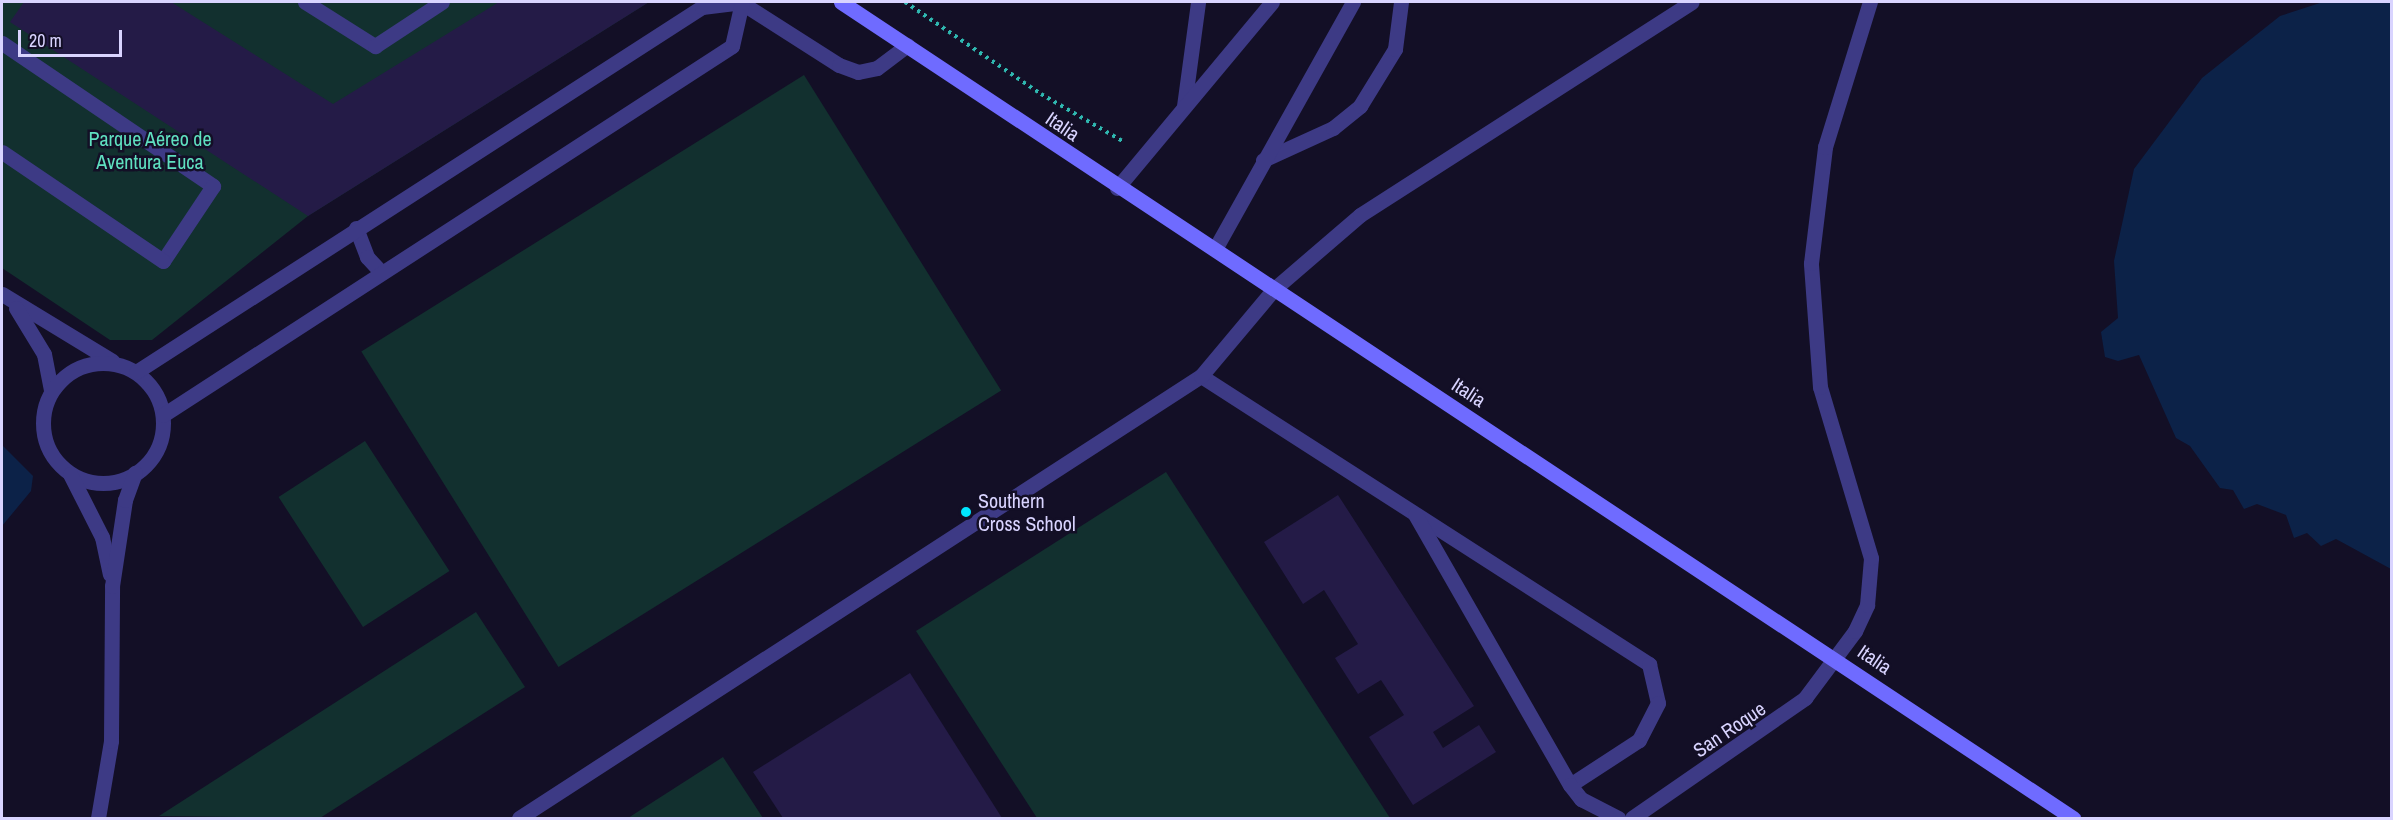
<!DOCTYPE html>
<meta charset="utf-8">
<style>
body{margin:0}
#map{position:relative;width:2393px;height:820px;overflow:hidden;background:#130f26;font-family:"Archivo Narrow",sans-serif}
div>[style]{position:absolute}
.green>*{inset:0;background:#12302f;transform-origin:0 0}
.water>*{inset:0;background:#0c2248}
.building>*{inset:0;background:#241b47}
.path>*{height:4px;margin-top:-2px;transform-origin:0;background:repeating-linear-gradient(90deg,#2fb8b0 0 3px,transparent 0 7.5px)}
.lane>*{height:15px;margin:-7.5px;padding:0 7.5px;transform-origin:7.5px;border-radius:7.5px;background:#3d3a85}
.street>*{height:15px;margin:-7.5px;padding:0 7.5px;transform-origin:7.5px;border-radius:7.5px;background:#3d3a85}
.street>.ring{margin:-7.5px;padding:0;box-sizing:content-box;background:none;border:15px solid #3d3a85;border-radius:50%}
.secondary>*{height:15px;margin:-7.5px;padding:0 7.5px;transform-origin:7.5px;border-radius:7.5px;background:#6f6bff}
.dots>*{width:16px;height:16px;translate:-50% -50%;box-sizing:border-box;border:3px solid #130f26;border-radius:50%}
span{translate:-50% -50%;white-space:nowrap;text-align:center;line-height:1.15;-webkit-text-stroke:5px #130f26;paint-order:stroke}
.street-label{font-size:20px;color:#d9d4ff}
.park-label{font-size:20px;color:#5fe0c0}
.poi-label{font-size:20px;color:#d9d4ff}
.left{translate:0 -50%;text-align:left}
.frame{position:absolute;inset:0;border:3px solid #d9d4ff;pointer-events:none}
.scale{position:absolute;left:18px;top:30px;width:104px;height:27px;box-sizing:border-box;border:3px solid #d9d4ff;border-top:0;padding-left:8px;font-size:18px;line-height:21px;white-space:nowrap;color:#d9d4ff;-webkit-text-stroke:4px #130f26;paint-order:stroke}
</style>
<div id="map">
<div class="green">
<i style="clip-path:polygon(2px 2px,649px 2px,308px 216px,152px 340px,110px 340px,2px 268px)"></i>
<i style="left:804px;top:75px;width:372px;height:522px;rotate:58deg"></i>
<i style="left:365px;top:441px;width:155px;height:103px;rotate:57deg"></i>
<i style="clip-path:polygon(1166px 472px,1390px 818px,1037px 818px,916px 631px)"></i>
<i style="clip-path:polygon(476px 612px,525px 687px,320px 818px,159px 816px)"></i>
<i style="clip-path:polygon(723px 757px,763px 818px,628px 818px)"></i>
</div>
<div class="water">
<i style="clip-path:polygon(2323px 2px,2391px 2px,2391px 569px,2336px 539px,2321px 546px,2307px 533px,2294px 538px,2286px 515px,2257px 504px,2244px 509px,2233px 490px,2220px 488px,2190px 446px,2176px 438px,2139px 355px,2118px 361px,2105px 357px,2101px 332px,2118px 318px,2114px 261px,2134px 169px,2202px 78px,2280px 16px)"></i>
<i style="clip-path:polygon(2px 445px,33px 476px,31px 491px,2px 526px)"></i>
</div>
<div class="building">
<i style="clip-path:polygon(24px 2px,171px 2px,333px 104px,499px 2px,649px 2px,308px 216px,10px 22px)"></i>
<i style="clip-path:polygon(1338px 495px,1474px 706px,1433px 732px,1443px 748px,1479px 725px,1496px 752px,1413px 805px,1369px 737px,1404px 715px,1381px 680px,1358px 694px,1335px 658px,1358px 644px,1324px 590px,1303px 604px,1264px 542px)"></i>
<i style="clip-path:polygon(910px 673px,1002px 818px,783px 818px,753px 772px)"></i>
</div>
<div class="path">
<i style="left:905px;top:2px;width:164px;rotate:34.1deg"></i>
<i style="left:1041px;top:94px;width:96px;rotate:30deg"></i>
</div>
<div class="lane">
<i style="left:305px;top:2px;width:83px;rotate:32.2deg"></i>
<i style="left:375px;top:46px;width:80px;rotate:-33.3deg"></i>
<i style="left:2px;top:43px;width:255px;rotate:34.1deg"></i>
<i style="left:213px;top:186px;width:90px;rotate:123.7deg"></i>
<i style="left:163px;top:261px;width:194px;rotate:-145.9deg"></i>
<i style="left:1201px;top:376px;width:533px;rotate:32.74deg"></i>
<i style="left:1649px;top:664px;width:40px;rotate:77deg"></i>
<i style="left:1658px;top:703px;width:42px;rotate:117.2deg"></i>
<i style="left:1639px;top:740px;width:82px;rotate:146.9deg"></i>
<i style="left:1570px;top:785px;width:312px;rotate:-119.8deg"></i>
<i style="left:1570px;top:785px;width:18px;rotate:52deg"></i>
<i style="left:1581px;top:799px;width:42px;rotate:27.2deg"></i>
<i style="left:519px;top:818px;width:813px;rotate:-32.95deg"></i>
<i style="left:1201px;top:376px;width:114px;rotate:-50deg"></i>
</div>
<div class="street">
<i style="left:740px;top:2px;width:117px;rotate:32.5deg"></i>
<i style="left:839px;top:65px;width:20px;rotate:20deg"></i>
<i style="left:858px;top:72px;width:19px;rotate:-12deg"></i>
<i style="left:877px;top:68px;width:38px;rotate:-37deg"></i>
<i style="left:1184px;top:106px;width:105px;rotate:-82.3deg"></i>
<i style="left:1263px;top:160px;width:77px;rotate:-24.6deg"></i>
<i style="left:1333px;top:128px;width:35px;rotate:-39deg"></i>
<i style="left:1360px;top:106px;width:67px;rotate:-58.4deg"></i>
<i style="left:1395px;top:49px;width:47px;rotate:-82.7deg"></i>
<i style="left:1117px;top:188px;width:242px;rotate:-50.2deg"></i>
<i style="left:356px;top:228px;width:31px;rotate:69deg"></i>
<i style="left:367px;top:257px;width:21px;rotate:47deg"></i>
<i style="left:1215px;top:249px;width:283px;rotate:-60.8deg"></i>
<i style="left:1274px;top:289px;width:113px;rotate:-40.7deg"></i>
<i style="left:1360px;top:215px;width:394px;rotate:-32.7deg"></i>
<i style="left:2px;top:294px;width:129px;rotate:31.3deg"></i>
<i style="left:16px;top:308px;width:54px;rotate:58.7deg"></i>
<i style="left:44px;top:354px;width:38px;rotate:79deg"></i>
<i class="ring" style="left:43px;top:363px;width:105px;height:105px"></i>
<i style="left:136px;top:372px;width:673px;rotate:-32.82deg"></i>
<i style="left:702px;top:7px;width:39px;rotate:-7deg"></i>
<i style="left:163px;top:415px;width:678px;rotate:-32.96deg"></i>
<i style="left:732px;top:46px;width:45px;rotate:-77.2deg"></i>
<i style="left:70px;top:474px;width:71px;rotate:63.1deg"></i>
<i style="left:102px;top:537px;width:38px;rotate:78deg"></i>
<i style="left:98px;top:818px;width:78px;rotate:-80.4deg"></i>
<i style="left:111px;top:741px;width:155px;rotate:-89.6deg"></i>
<i style="left:112px;top:586px;width:87px;rotate:-81.4deg"></i>
<i style="left:125px;top:500px;width:29px;rotate:-70deg"></i>
<i style="left:1632px;top:818px;width:211px;rotate:-34.7deg"></i>
<i style="left:1805px;top:698px;width:84px;rotate:-53.3deg"></i>
<i style="left:1855px;top:631px;width:29px;rotate:-65deg"></i>
<i style="left:1867px;top:605px;width:47px;rotate:-85.1deg"></i>
<i style="left:1871px;top:558px;width:178px;rotate:-106.6deg"></i>
<i style="left:1820px;top:387px;width:124px;rotate:-94.2deg"></i>
<i style="left:1811px;top:263px;width:117px;rotate:-83.1deg"></i>
<i style="left:1825px;top:147px;width:152px;rotate:-72.8deg"></i>
</div>
<div class="secondary">
<i style="left:841px;top:2px;width:1478px;rotate:33.52deg"></i>
</div>
<div class="dots">
<i style="left:966px;top:512px;background:#00e5ff"></i>
</div>
<div class="street-label">
<span style="left:1063px;top:126px;rotate:34deg">Italia</span>
<span style="left:1469px;top:392px;rotate:33deg">Italia</span>
<span style="left:1875px;top:659px;rotate:34deg">Italia</span>
<span style="left:1729px;top:729px;rotate:-34deg">San Roque</span>
</div>
<div class="park-label">
<span style="left:150px;top:150px">Parque Aéreo de<br>Aventura Euca</span>
</div>
<div class="poi-label">
<span class="left" style="left:978px;top:512px">Southern<br>Cross School</span>
</div>
<div class="frame"></div>
<div class="scale">20 m</div>
</div>
